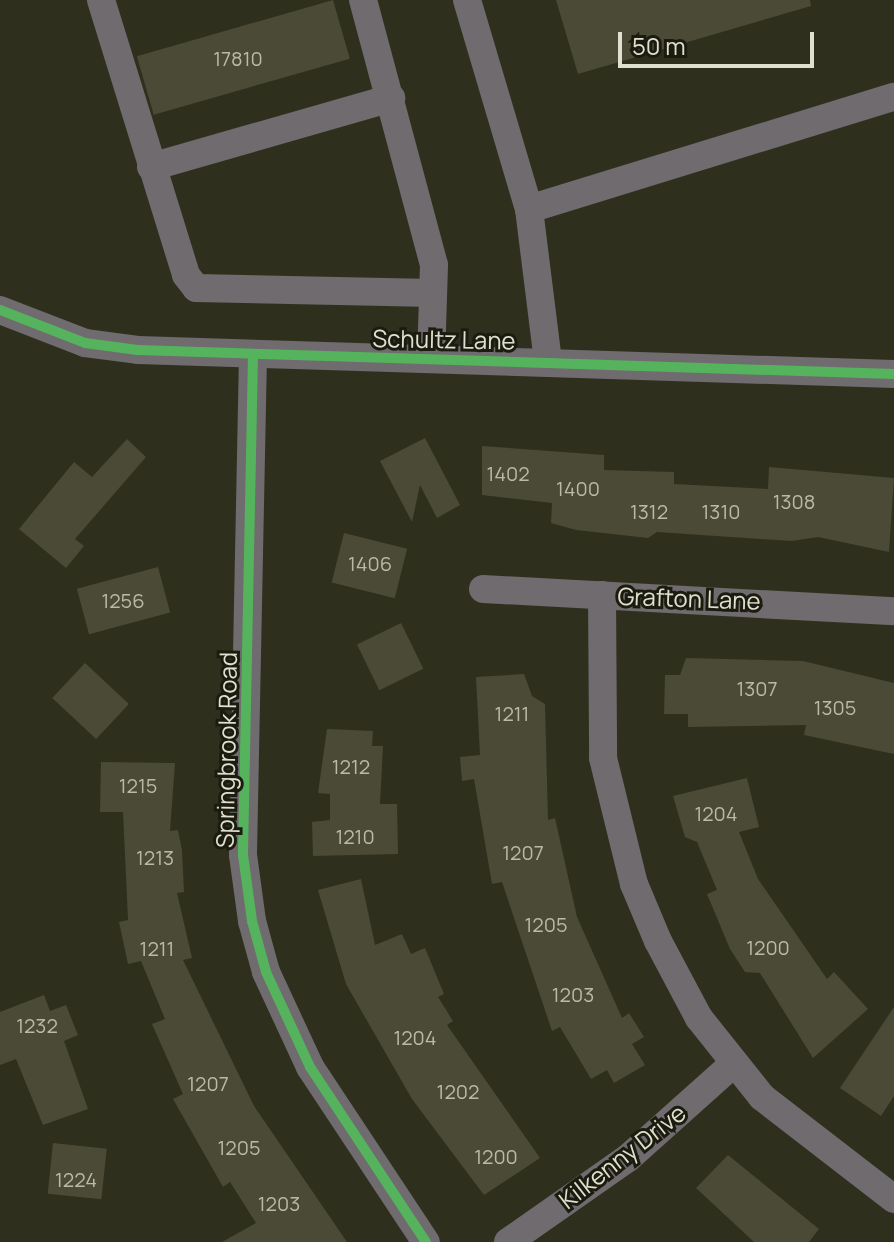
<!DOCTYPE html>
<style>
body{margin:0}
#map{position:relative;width:894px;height:1242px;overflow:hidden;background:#2f2f1e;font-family:Manrope,sans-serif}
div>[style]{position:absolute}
.building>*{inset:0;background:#4a4a36;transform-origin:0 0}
.minor>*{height:28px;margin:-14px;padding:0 14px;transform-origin:14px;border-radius:14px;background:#6f6b6e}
.cycleway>*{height:10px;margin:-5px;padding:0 5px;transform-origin:5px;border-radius:5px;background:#56b35d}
span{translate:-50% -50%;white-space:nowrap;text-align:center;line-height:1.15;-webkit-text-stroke:6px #1b1c0f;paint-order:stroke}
.number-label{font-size:20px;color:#babaa9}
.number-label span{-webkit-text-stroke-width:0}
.street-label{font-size:24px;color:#dfe0cf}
.scale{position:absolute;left:618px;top:32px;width:196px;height:36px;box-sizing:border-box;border:4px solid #dfe0cf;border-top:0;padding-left:10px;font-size:24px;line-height:28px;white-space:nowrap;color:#dfe0cf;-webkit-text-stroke:6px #1b1c0f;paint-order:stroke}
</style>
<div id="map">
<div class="building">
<i style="left:333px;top:0;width:61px;height:204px;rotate:74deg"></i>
<i style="clip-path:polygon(556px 0,810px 0,811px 6px,578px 74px)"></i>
<i style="clip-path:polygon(425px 438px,460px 505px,437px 518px,420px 485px,412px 522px,380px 461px)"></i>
<i style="clip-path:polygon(127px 439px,146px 457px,75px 539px,84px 546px,66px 568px,19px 529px,74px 462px,92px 477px)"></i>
<i style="clip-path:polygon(482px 446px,604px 455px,604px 470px,674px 472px,674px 484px,768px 489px,769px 467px,894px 478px,889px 552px,818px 537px,792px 541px,657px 532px,648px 538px,576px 530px,551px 523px,552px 503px,482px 495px)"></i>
<i style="left:344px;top:533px;width:65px;height:51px;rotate:14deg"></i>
<i style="left:158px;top:567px;width:47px;height:84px;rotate:75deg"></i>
<i style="left:401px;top:623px;width:51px;height:49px;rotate:64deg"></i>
<i style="clip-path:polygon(686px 658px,803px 661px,894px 683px,894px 754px,804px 735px,806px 725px,688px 727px,688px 714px,664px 714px,665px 675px,680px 675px)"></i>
<i style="left:85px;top:663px;width:60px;height:48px;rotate:43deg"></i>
<i style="clip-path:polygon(524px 674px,532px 696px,545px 704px,548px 820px,555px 818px,577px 917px,622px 1018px,629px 1013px,644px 1037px,632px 1044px,645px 1065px,614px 1083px,607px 1070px,591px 1079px,560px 1027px,552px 1031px,502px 882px,492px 884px,474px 779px,462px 781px,460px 757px,480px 755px,476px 677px)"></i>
<i style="clip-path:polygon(327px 729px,373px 731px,372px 746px,383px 746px,380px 804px,397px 804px,398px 854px,313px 856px,312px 822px,330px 820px,330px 794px,318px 793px)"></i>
<i style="clip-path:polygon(101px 762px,175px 763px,170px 831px,178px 830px,182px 850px,184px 892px,177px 893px,192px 958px,183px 960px,254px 1106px,347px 1242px,222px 1242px,256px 1223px,230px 1182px,223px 1187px,173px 1099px,183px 1094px,152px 1024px,165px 1019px,141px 961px,128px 964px,119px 922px,128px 920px,123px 812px,100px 812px)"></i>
<i style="clip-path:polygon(747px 778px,759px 827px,739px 832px,758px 879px,827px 979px,834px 972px,868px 1009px,813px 1058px,760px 973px,745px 972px,730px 949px,707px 894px,717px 890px,697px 842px,685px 837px,673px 796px)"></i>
<i style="clip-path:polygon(361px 879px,375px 945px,402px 934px,411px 954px,425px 948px,444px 994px,438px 997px,453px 1021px,447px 1025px,540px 1158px,484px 1195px,412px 1099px,346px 984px,318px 890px)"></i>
<i style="clip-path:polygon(44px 995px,50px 1011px,66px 1005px,78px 1035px,64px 1041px,88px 1109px,43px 1125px,16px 1059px,0 1065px,0 1012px)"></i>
<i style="clip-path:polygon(894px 1007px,894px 1096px,881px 1116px,840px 1088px)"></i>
<i style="left:53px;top:1143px;width:54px;height:51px;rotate:6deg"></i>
<i style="clip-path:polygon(728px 1155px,819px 1229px,809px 1242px,754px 1242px,696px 1188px)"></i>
</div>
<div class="minor">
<i style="left:101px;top:0;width:288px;rotate:72.8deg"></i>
<i style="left:186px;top:275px;width:16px;rotate:52deg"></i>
<i style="left:196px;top:288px;width:237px;rotate:1.2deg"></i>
<i style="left:363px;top:0;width:274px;rotate:75deg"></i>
<i style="left:434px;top:265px;width:93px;rotate:91.8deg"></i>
<i style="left:467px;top:0;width:218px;rotate:73.5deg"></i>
<i style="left:529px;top:209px;width:154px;rotate:82.9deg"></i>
<i style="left:151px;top:167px;width:250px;rotate:-16deg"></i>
<i style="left:529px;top:209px;width:382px;rotate:-17.1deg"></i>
<i style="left:0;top:310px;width:91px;rotate:21.2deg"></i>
<i style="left:85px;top:343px;width:53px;rotate:7.5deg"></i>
<i style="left:138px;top:350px;width:756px;rotate:1.82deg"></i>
<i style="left:253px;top:355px;width:500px;rotate:91.15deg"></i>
<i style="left:243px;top:855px;width:67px;rotate:82.2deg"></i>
<i style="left:252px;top:921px;width:53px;rotate:74.6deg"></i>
<i style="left:266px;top:972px;width:105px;rotate:65.1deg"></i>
<i style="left:310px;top:1067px;width:210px;rotate:56.5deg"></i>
<i style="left:483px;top:589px;width:412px;rotate:3.1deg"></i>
<i style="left:602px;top:595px;width:163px;rotate:89.6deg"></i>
<i style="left:603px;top:758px;width:130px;rotate:76.2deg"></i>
<i style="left:634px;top:884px;width:62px;rotate:67.2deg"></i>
<i style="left:658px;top:941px;width:87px;rotate:62deg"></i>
<i style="left:699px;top:1018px;width:101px;rotate:51.4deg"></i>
<i style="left:762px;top:1097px;width:167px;rotate:37.7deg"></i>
<i style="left:508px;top:1242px;width:146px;rotate:-35deg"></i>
<i style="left:628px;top:1158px;width:140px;rotate:-41.8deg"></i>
</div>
<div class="cycleway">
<i style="left:0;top:310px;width:91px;rotate:21.2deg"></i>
<i style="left:85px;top:343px;width:53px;rotate:7.5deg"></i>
<i style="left:138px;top:350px;width:756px;rotate:1.82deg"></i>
<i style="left:253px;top:355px;width:500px;rotate:91.15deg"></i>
<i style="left:243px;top:855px;width:67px;rotate:82.2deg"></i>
<i style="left:252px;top:921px;width:53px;rotate:74.6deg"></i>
<i style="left:266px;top:972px;width:105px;rotate:65.1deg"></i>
<i style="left:310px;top:1067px;width:210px;rotate:56.5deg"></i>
</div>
<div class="number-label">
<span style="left:238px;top:58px">17810</span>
<span style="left:508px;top:473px">1402</span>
<span style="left:578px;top:488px">1400</span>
<span style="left:794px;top:501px">1308</span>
<span style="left:649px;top:511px">1312</span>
<span style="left:721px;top:511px">1310</span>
<span style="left:370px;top:563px">1406</span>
<span style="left:123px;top:600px">1256</span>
<span style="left:757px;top:688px">1307</span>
<span style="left:835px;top:707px">1305</span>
<span style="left:512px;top:713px">1211</span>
<span style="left:351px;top:766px">1212</span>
<span style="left:138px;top:785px">1215</span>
<span style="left:716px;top:813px">1204</span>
<span style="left:355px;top:836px">1210</span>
<span style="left:523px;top:852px">1207</span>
<span style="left:155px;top:857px">1213</span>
<span style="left:546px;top:924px">1205</span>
<span style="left:768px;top:947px">1200</span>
<span style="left:157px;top:948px">1211</span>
<span style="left:573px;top:994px">1203</span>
<span style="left:37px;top:1025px">1232</span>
<span style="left:415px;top:1037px">1204</span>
<span style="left:208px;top:1083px">1207</span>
<span style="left:458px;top:1091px">1202</span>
<span style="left:239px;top:1147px">1205</span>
<span style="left:496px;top:1156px">1200</span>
<span style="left:76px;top:1179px">1224</span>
<span style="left:279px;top:1203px">1203</span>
</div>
<div class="street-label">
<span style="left:444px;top:339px;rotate:1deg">Schultz Lane</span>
<span style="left:689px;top:598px;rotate:2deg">Grafton Lane</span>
<span style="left:226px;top:750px;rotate:-89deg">Springbrook Road</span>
<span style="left:622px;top:1156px;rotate:-38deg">Kilkenny Drive</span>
</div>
<div class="scale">50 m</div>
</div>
